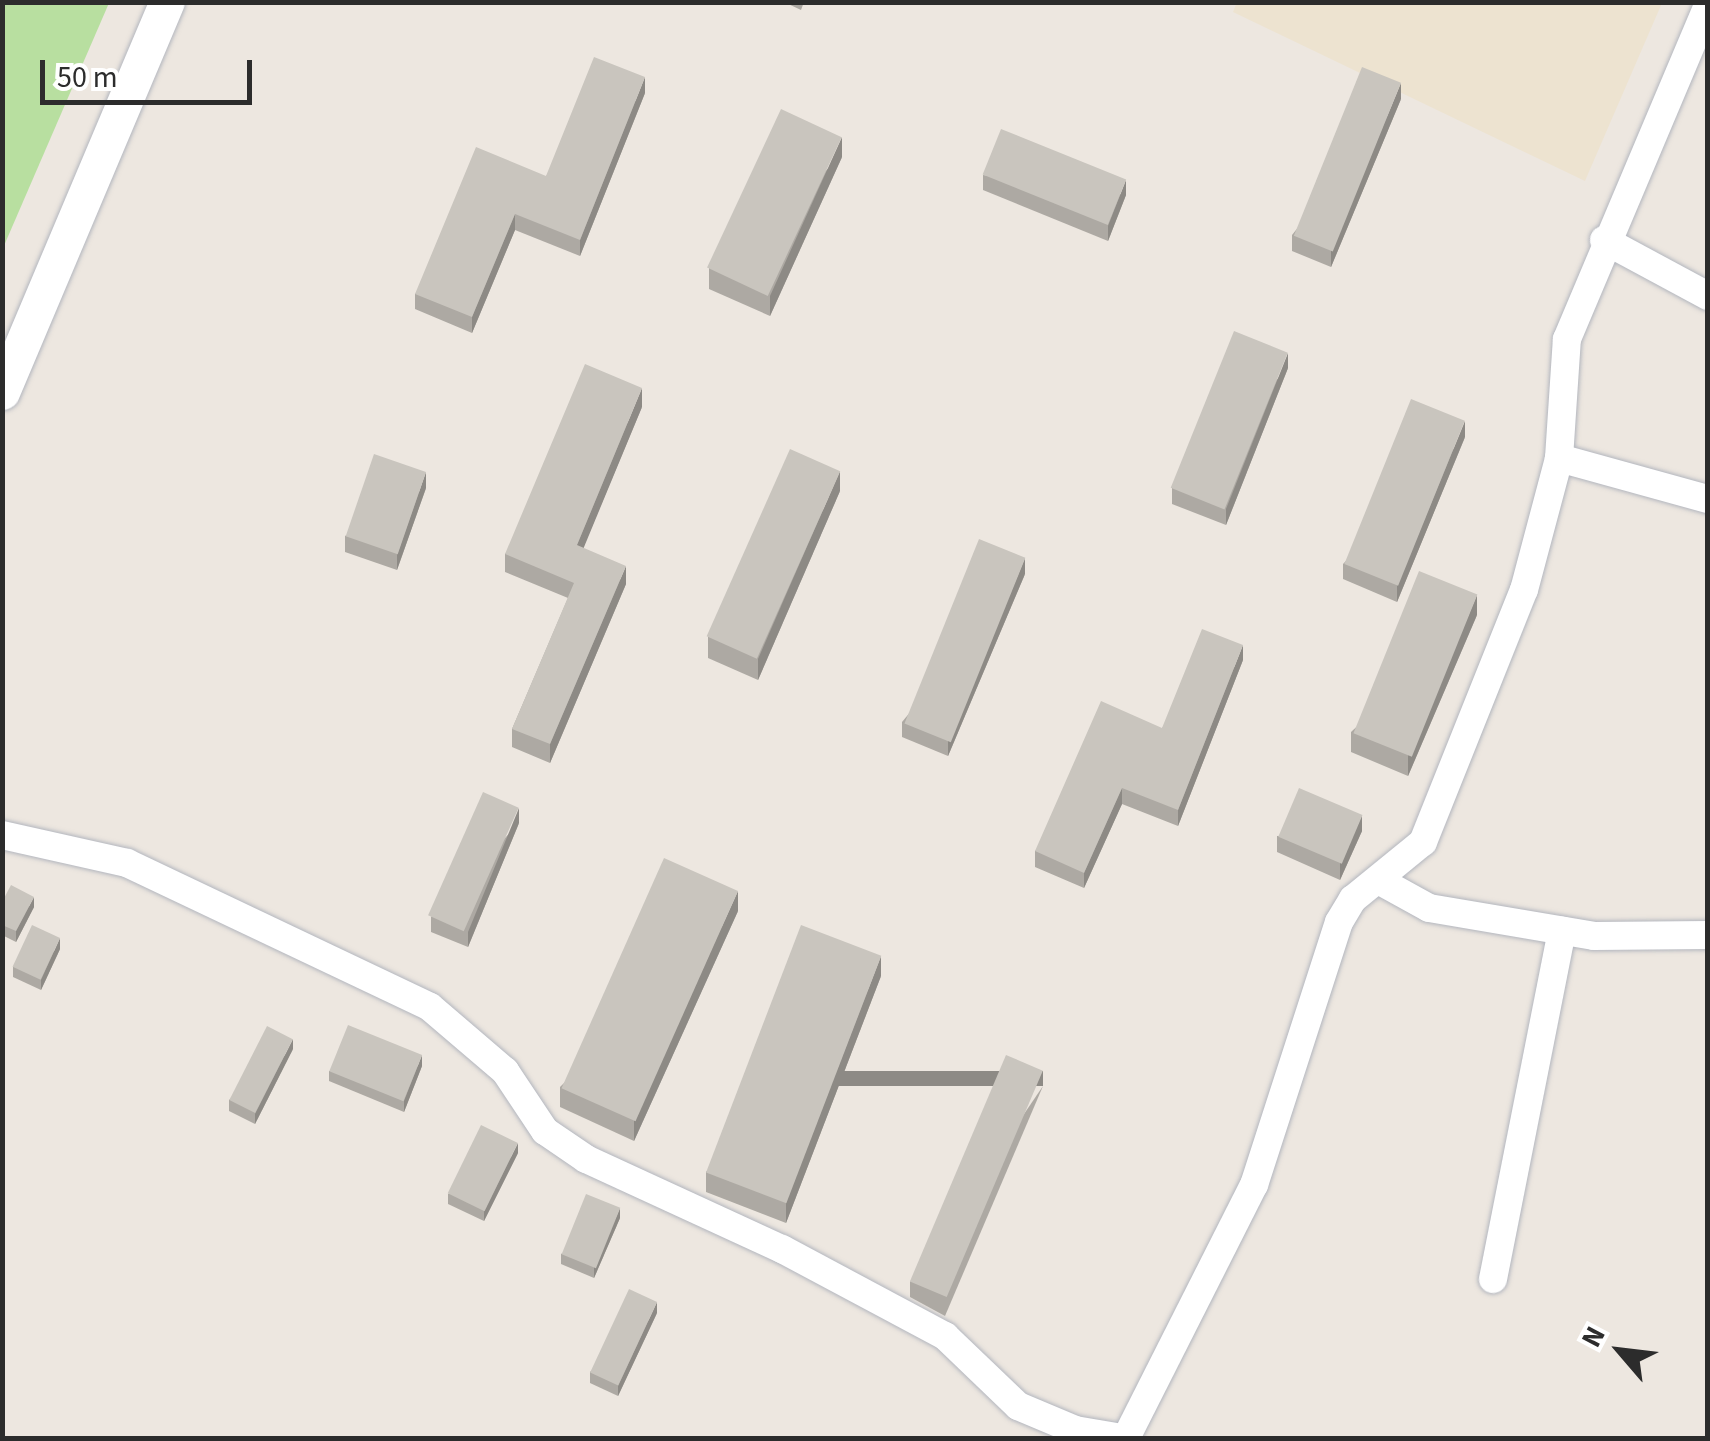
<!DOCTYPE html>
<style>
body{margin:0}
#map{position:relative;width:1710px;height:1441px;overflow:hidden;background:#ede7e0;font-family:"Source Sans 3",sans-serif}
div>[style]{position:absolute}
.education>*{inset:0;background:#ede3d0}
.green>*{inset:0;background:#b8dfa0}
.roads{filter:drop-shadow(0 0 2px #b3b6be) drop-shadow(0 0 2px #b3b6be)}
.minor>*{height:28px;margin:-14px;padding:0 14px;transform-origin:14px;border-radius:14px;background:#fff}
.tertiary>*{height:35px;margin:-17.5px;padding:0 17.5px;transform-origin:17.5px;border-radius:17.5px;background:#fff}
.wall>*{inset:0;background:#ada9a3}
.shaded-wall>*{inset:0;background:#8d8a85;transform-origin:0 0}
.building>*{inset:0;background:#c9c5be;transform-origin:0 0}
span{translate:-50% -50%;white-space:nowrap;text-align:center;line-height:1.15;-webkit-text-stroke:8px #fff;paint-order:stroke}
.frame{position:absolute;inset:0;border:5px solid #2c2c2c;pointer-events:none}
.north{position:absolute;left:1570px;top:1301px;width:100px;height:100px;-webkit-text-stroke:8px #fff;paint-order:stroke;rotate:298deg;font-size:28px;font-weight:700;line-height:40px;text-align:center;color:#2c2c2c}
.north::after{content:'';display:block;margin:auto;width:35px;height:45px;background:#2c2c2c;clip-path:polygon(50% 0,100% 100%,50% 72%,0 100%)}
.scale{position:absolute;left:40px;top:60px;width:212px;height:45px;box-sizing:border-box;border:5px solid #2c2c2c;border-top:0;padding-left:12px;font-size:30px;line-height:35px;white-space:nowrap;color:#2c2c2c;-webkit-text-stroke:8px #fff;paint-order:stroke}
</style>
<div id="map">
<div class="education">
<i style="clip-path:polygon(1237px 2px,1662px 3px,1585px 181px,1233px 12px)"></i>
</div>
<div class="green">
<i style="clip-path:polygon(3px 2px,109px 3px,3px 248px,2px 3px)"></i>
</div>
<div class="roads">
<div class="minor">
<i style="left:1604px;top:240px;width:118px;rotate:28.3deg"></i>
<i style="left:1559px;top:458px;width:155px;rotate:15.4deg"></i>
<i style="left:2px;top:835px;width:128px;rotate:12.6deg"></i>
<i style="left:127px;top:863px;width:335px;rotate:25.4deg"></i>
<i style="left:430px;top:1007px;width:99px;rotate:40.5deg"></i>
<i style="left:505px;top:1071px;width:72px;rotate:56.3deg"></i>
<i style="left:545px;top:1131px;width:50px;rotate:34.3deg"></i>
<i style="left:586px;top:1159px;width:216px;rotate:24.7deg"></i>
<i style="left:782px;top:1249px;width:185px;rotate:28.1deg"></i>
<i style="left:945px;top:1336px;width:101px;rotate:43.8deg"></i>
<i style="left:1018px;top:1406px;width:62px;rotate:22.8deg"></i>
<i style="left:1075px;top:1430px;width:48px;rotate:9.7deg"></i>
<i style="left:1380px;top:881px;width:56px;rotate:28.9deg"></i>
<i style="left:1429px;top:908px;width:167px;rotate:9.6deg"></i>
<i style="left:1594px;top:936px;width:114px;rotate:-0.5deg"></i>
<i style="left:1493px;top:1279px;width:355px;rotate:-78.8deg"></i>
<i style="left:1126px;top:1438px;width:284px;rotate:-63.2deg"></i>
<i style="left:1254px;top:1185px;width:276px;rotate:-72.1deg"></i>
<i style="left:1339px;top:922px;width:27px;rotate:-59deg"></i>
<i style="left:1353px;top:899px;width:90px;rotate:-39.2deg"></i>
<i style="left:1423px;top:842px;width:271px;rotate:-68.2deg"></i>
<i style="left:1524px;top:590px;width:137px;rotate:-75.1deg"></i>
<i style="left:1559px;top:458px;width:119px;rotate:-86.2deg"></i>
<i style="left:1567px;top:339px;width:362px;rotate:-67.1deg"></i>
</div>
<div class="tertiary">
<i style="left:2px;top:392px;width:423px;rotate:-67.1deg"></i>
</div>
</div>
<div class="wall">
<i style="clip-path:polygon(784px 2px,804px 2px,801px 10px)"></i>
<i style="clip-path:polygon(645px 93px,580px 256px,515px 230px,472px 333px,415px 309px,415px 294px,546px 176px)"></i>
<i style="clip-path:polygon(1401px 99px,1331px 267px,1292px 251px,1292px 235px)"></i>
<i style="clip-path:polygon(842px 157px,770px 316px,709px 289px,709px 268px)"></i>
<i style="clip-path:polygon(983px 175px,1126px 195px,1108px 241px,983px 190px)"></i>
<i style="clip-path:polygon(1288px 368px,1226px 525px,1172px 504px,1172px 488px)"></i>
<i style="clip-path:polygon(642px 407px,583px 548px,626px 584px,550px 763px,512px 747px,512px 729px,568px 598px,505px 572px,505px 554px)"></i>
<i style="clip-path:polygon(1465px 437px,1397px 602px,1343px 579px,1343px 564px)"></i>
<i style="clip-path:polygon(426px 488px,397px 570px,345px 552px,345px 536px)"></i>
<i style="clip-path:polygon(840px 491px,758px 680px,708px 658px,708px 637px)"></i>
<i style="clip-path:polygon(1025px 574px,948px 756px,902px 737px,902px 722px)"></i>
<i style="clip-path:polygon(1477px 615px,1408px 776px,1351px 752px,1351px 732px)"></i>
<i style="clip-path:polygon(1243px 660px,1178px 826px,1122px 804px,1084px 888px,1035px 867px,1035px 851px,1162px 728px)"></i>
<i style="clip-path:polygon(519px 823px,468px 947px,431px 932px,431px 917px)"></i>
<i style="clip-path:polygon(1362px 831px,1340px 880px,1277px 852px,1277px 836px)"></i>
<i style="clip-path:polygon(2px 902px,34px 907px,16px 942px,2px 935px)"></i>
<i style="clip-path:polygon(738px 911px,634px 1141px,560px 1107px,560px 1087px)"></i>
<i style="clip-path:polygon(60px 949px,41px 990px,13px 977px,13px 967px)"></i>
<i style="clip-path:polygon(881px 976px,786px 1223px,706px 1192px,706px 1172px)"></i>
<i style="clip-path:polygon(293px 1049px,255px 1124px,229px 1111px,229px 1100px)"></i>
<i style="clip-path:polygon(422px 1066px,404px 1112px,329px 1081px,329px 1071px)"></i>
<i style="clip-path:polygon(1043px 1086px,945px 1316px,910px 1297px,910px 1282px)"></i>
<i style="clip-path:polygon(518px 1153px,484px 1221px,448px 1204px,448px 1194px)"></i>
<i style="clip-path:polygon(620px 1218px,594px 1278px,561px 1264px,561px 1254px)"></i>
<i style="clip-path:polygon(657px 1313px,618px 1396px,590px 1383px,590px 1372px)"></i>
</div>
<div class="shaded-wall">
<i style="clip-path:polygon(645px 77px,645px 93px,580px 256px,580px 240px)"></i>
<i style="clip-path:polygon(1401px 83px,1401px 99px,1331px 267px,1331px 251px)"></i>
<i style="clip-path:polygon(842px 137px,842px 157px,770px 316px,770px 296px)"></i>
<i style="clip-path:polygon(1126px 180px,1126px 195px,1108px 241px,1108px 226px)"></i>
<i style="clip-path:polygon(515px 214px,515px 230px,472px 333px,472px 317px)"></i>
<i style="clip-path:polygon(1288px 353px,1288px 368px,1226px 525px,1226px 509px)"></i>
<i style="clip-path:polygon(642px 388px,642px 407px,577px 564px,577px 545px)"></i>
<i style="clip-path:polygon(1465px 421px,1465px 437px,1397px 602px,1397px 586px)"></i>
<i style="clip-path:polygon(840px 471px,840px 491px,758px 680px,758px 659px)"></i>
<i style="clip-path:polygon(426px 472px,426px 488px,397px 570px,397px 555px)"></i>
<i style="clip-path:polygon(1025px 558px,1025px 574px,948px 756px,948px 741px)"></i>
<i style="clip-path:polygon(626px 566px,626px 584px,550px 763px,550px 744px)"></i>
<i style="clip-path:polygon(1477px 595px,1477px 615px,1408px 776px,1408px 756px)"></i>
<i style="clip-path:polygon(1243px 645px,1243px 660px,1178px 826px,1178px 810px)"></i>
<i style="clip-path:polygon(1122px 788px,1122px 804px,1084px 888px,1084px 873px)"></i>
<i style="clip-path:polygon(519px 808px,519px 823px,468px 947px,468px 932px)"></i>
<i style="clip-path:polygon(1362px 815px,1362px 831px,1340px 880px,1340px 864px)"></i>
<i style="clip-path:polygon(738px 891px,738px 911px,634px 1141px,634px 1120px)"></i>
<i style="clip-path:polygon(34px 897px,34px 907px,16px 942px,16px 931px)"></i>
<i style="clip-path:polygon(60px 938px,60px 949px,41px 990px,41px 980px)"></i>
<i style="clip-path:polygon(881px 956px,881px 976px,786px 1223px,786px 1202px)"></i>
<i style="clip-path:polygon(293px 1039px,293px 1049px,255px 1124px,255px 1114px)"></i>
<i style="clip-path:polygon(422px 1055px,422px 1066px,404px 1112px,404px 1101px)"></i>
<i style="left:1043px;top:1071px;width:15px;height:250px;rotate:90deg"></i>
<i style="clip-path:polygon(518px 1143px,518px 1153px,484px 1221px,484px 1211px)"></i>
<i style="clip-path:polygon(620px 1208px,620px 1218px,594px 1278px,594px 1267px)"></i>
<i style="clip-path:polygon(657px 1302px,657px 1313px,618px 1396px,618px 1386px)"></i>
</div>
<div class="building">
<i style="clip-path:polygon(594px 57px,645px 77px,580px 240px,515px 214px,472px 317px,415px 294px,476px 147px,546px 176px)"></i>
<i style="left:1362px;top:67px;width:42px;height:182px;rotate:22deg"></i>
<i style="left:781px;top:109px;width:67px;height:175px;rotate:25deg"></i>
<i style="left:1001px;top:129px;width:135px;height:49px;rotate:22deg"></i>
<i style="left:1234px;top:331px;width:58px;height:169px;rotate:22deg"></i>
<i style="clip-path:polygon(585px 364px,642px 388px,577px 545px,626px 566px,550px 744px,512px 729px,574px 583px,505px 554px)"></i>
<i style="left:1411px;top:399px;width:58px;height:178px;rotate:22deg"></i>
<i style="left:790px;top:449px;width:55px;height:205px;rotate:24deg"></i>
<i style="left:374px;top:454px;width:55px;height:87px;rotate:19deg"></i>
<i style="left:979px;top:539px;width:50px;height:199px;rotate:22deg"></i>
<i style="left:1419px;top:571px;width:63px;height:175px;rotate:22deg"></i>
<i style="clip-path:polygon(1202px 629px,1243px 645px,1178px 810px,1122px 788px,1084px 873px,1035px 851px,1101px 701px,1162px 728px)"></i>
<i style="left:1299px;top:788px;width:69px;height:53px;rotate:23deg"></i>
<i style="left:483px;top:792px;width:39px;height:135px;rotate:24deg"></i>
<i style="left:664px;top:858px;width:81px;height:252px;rotate:24deg"></i>
<i style="clip-path:polygon(11px 885px,34px 897px,16px 931px,2px 925px,2px 902px)"></i>
<i style="left:32px;top:925px;width:31px;height:46px;rotate:25deg"></i>
<i style="left:801px;top:925px;width:86px;height:265px;rotate:21deg"></i>
<i style="left:348px;top:1025px;width:80px;height:50px;rotate:22deg"></i>
<i style="left:267px;top:1026px;width:29px;height:83px;rotate:27deg"></i>
<i style="left:1006px;top:1055px;width:40px;height:246px;rotate:23deg"></i>
<i style="left:481px;top:1125px;width:41px;height:76px;rotate:26deg"></i>
<i style="left:586px;top:1194px;width:37px;height:65px;rotate:22deg"></i>
<i style="left:629px;top:1289px;width:31px;height:92px;rotate:25deg"></i>
</div>
<div class="frame"></div>
<div class="north">N</div>
<div class="scale">50 m</div>
</div>
